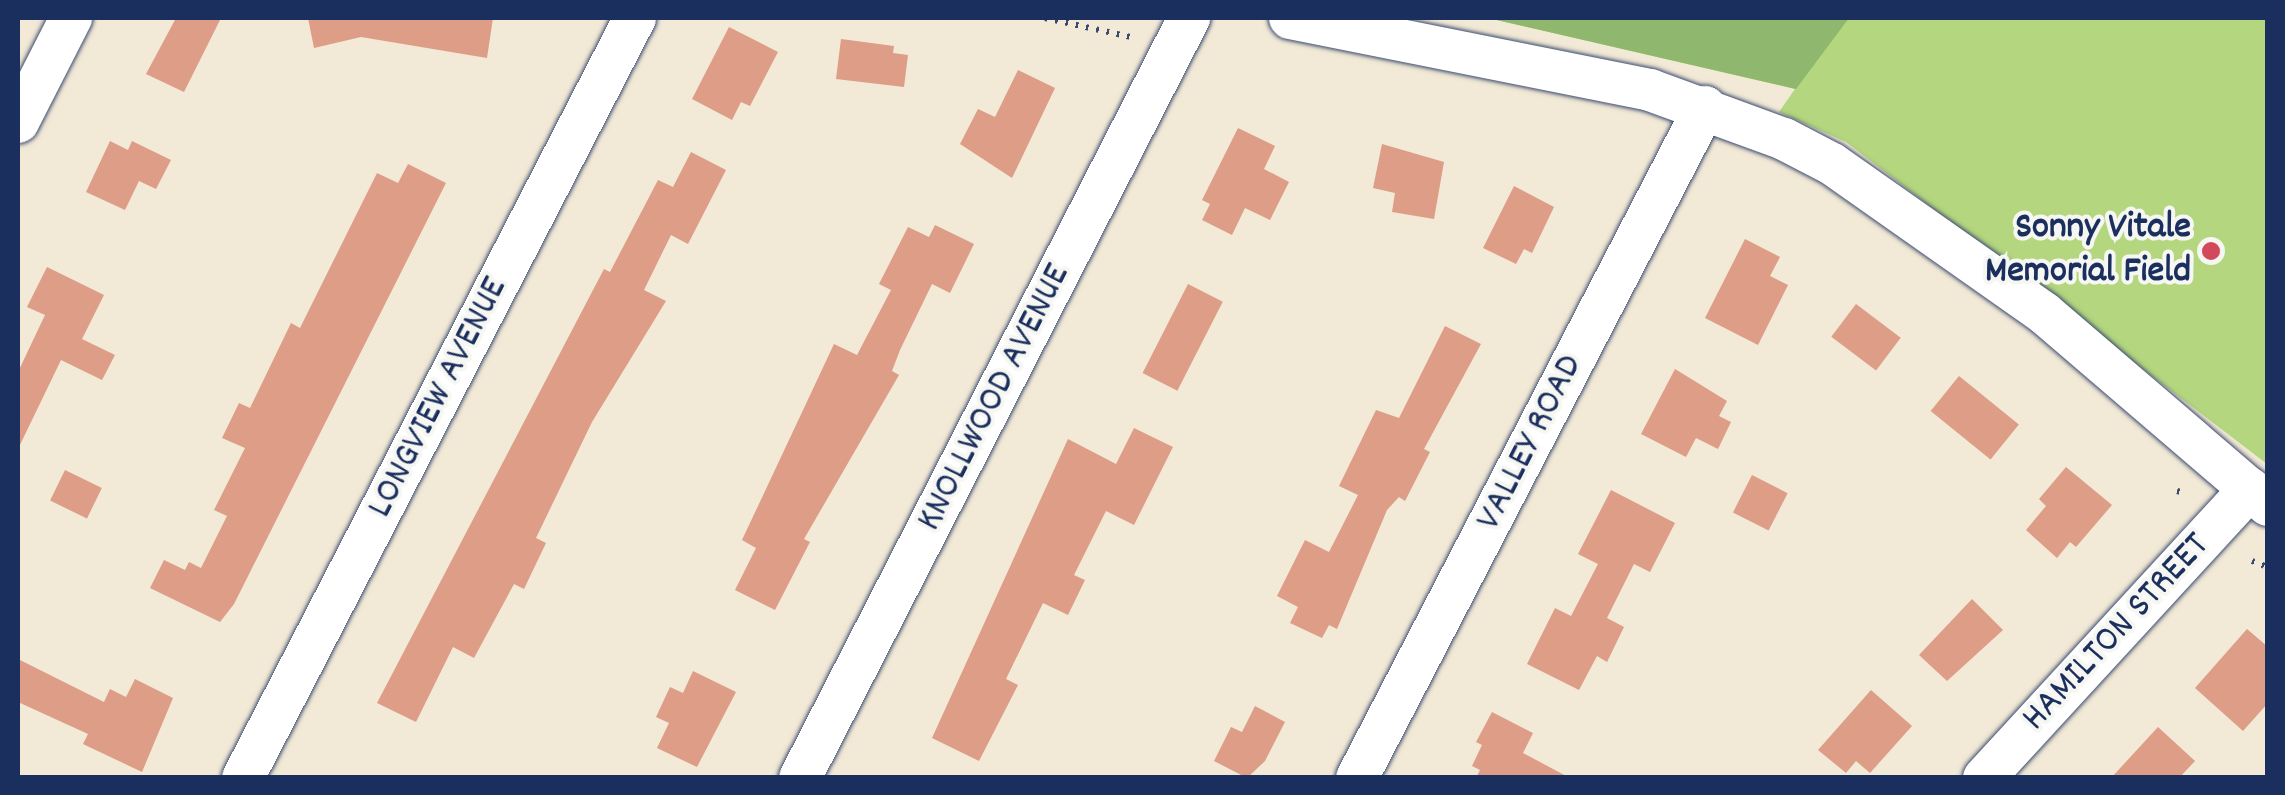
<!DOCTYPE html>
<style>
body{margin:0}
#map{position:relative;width:2285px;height:795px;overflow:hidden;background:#f2e9d6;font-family:Dekko,sans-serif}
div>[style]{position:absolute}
.green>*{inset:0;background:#b4d67e}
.forest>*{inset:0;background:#8fb76d}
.building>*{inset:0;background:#dd9d86;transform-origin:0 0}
.path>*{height:6px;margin-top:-3px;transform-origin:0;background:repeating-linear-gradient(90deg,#3b4b70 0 2.5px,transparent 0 10.5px)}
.roads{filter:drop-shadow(0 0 2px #3b4b70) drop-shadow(0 0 2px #3b4b70)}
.minor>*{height:42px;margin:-21px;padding:0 21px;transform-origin:21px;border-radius:21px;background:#fff}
.dots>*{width:28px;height:28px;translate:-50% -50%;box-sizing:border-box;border:5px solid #f6f6f2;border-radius:50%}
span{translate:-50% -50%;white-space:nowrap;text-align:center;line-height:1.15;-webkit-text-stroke:8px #f6f6f2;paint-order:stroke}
.poi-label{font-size:38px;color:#1b2f5e;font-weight:700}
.right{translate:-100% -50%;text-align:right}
.street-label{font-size:38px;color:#1b2f5e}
.frame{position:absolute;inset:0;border:20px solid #1b2f5e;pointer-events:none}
</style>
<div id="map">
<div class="green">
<i style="clip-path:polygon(1488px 18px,2267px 18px,2267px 464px,1846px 142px,1779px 112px,1795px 89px)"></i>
</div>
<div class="forest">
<i style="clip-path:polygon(1488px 18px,1849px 18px,1796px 89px)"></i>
</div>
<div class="building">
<i style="clip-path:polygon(176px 18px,221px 18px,184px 92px,146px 74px)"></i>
<i style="clip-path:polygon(308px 18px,493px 18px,487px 58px,361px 37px,314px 48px)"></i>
<i style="clip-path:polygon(729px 27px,778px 52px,750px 106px,741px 102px,732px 120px,692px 99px)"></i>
<i style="clip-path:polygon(841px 39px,894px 46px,893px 53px,908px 55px,904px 87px,836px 79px)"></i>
<i style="clip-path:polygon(1018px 70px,1055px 88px,1012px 178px,960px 144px,978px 109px,995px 117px)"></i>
<i style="clip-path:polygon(1238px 128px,1275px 146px,1264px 169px,1289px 182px,1270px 220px,1245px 208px,1232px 235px,1202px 220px,1210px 204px,1202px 200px)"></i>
<i style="clip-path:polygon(110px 141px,128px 150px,132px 141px,171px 160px,156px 189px,139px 181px,125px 210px,86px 192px)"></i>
<i style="clip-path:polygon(1382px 144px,1444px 162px,1434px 219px,1392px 212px,1395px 193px,1373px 188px)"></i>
<i style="clip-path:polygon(691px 152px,726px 170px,688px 244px,671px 235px,644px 290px,666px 301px,592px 422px,536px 538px,546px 543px,524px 589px,514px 584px,474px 658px,453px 647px,416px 722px,377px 703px,604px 269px,610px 272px,658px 180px,673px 187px)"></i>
<i style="clip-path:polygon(408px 164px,446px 183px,234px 604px,220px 622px,150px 588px,164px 560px,185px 570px,189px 562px,201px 568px,227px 516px,214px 510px,245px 448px,222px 438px,239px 403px,250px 408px,291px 323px,300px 328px,377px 173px,398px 183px)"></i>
<i style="clip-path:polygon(1514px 186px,1554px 207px,1532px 253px,1524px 249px,1516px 264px,1483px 248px)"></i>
<i style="clip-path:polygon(935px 225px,974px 244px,950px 293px,932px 284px,900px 350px,892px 371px,899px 375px,804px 539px,810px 542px,775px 610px,735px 590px,756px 548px,742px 540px,834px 344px,857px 355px,891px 290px,879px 284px,908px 227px,929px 237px)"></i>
<i style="clip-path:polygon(1745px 239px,1780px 257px,1770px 276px,1788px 285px,1758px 345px,1705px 318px)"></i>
<i style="clip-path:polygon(47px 267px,104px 295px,82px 339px,115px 355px,102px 380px,61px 360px,18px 449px,18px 372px,45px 315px,27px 307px)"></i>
<i style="left:1188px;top:284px;width:39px;height:100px;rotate:27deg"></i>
<i style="left:1856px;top:304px;width:56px;height:41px;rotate:37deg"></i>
<i style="clip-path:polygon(1445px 326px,1481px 344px,1424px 449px,1430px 452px,1405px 501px,1399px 497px,1387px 510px,1337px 629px,1329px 625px,1322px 638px,1290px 623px,1298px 607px,1277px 596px,1305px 540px,1329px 552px,1358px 495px,1339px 486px,1376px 410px,1399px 418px)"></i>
<i style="clip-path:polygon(1675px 369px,1727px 401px,1719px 416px,1731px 422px,1718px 449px,1696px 438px,1686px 457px,1641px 434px)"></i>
<i style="left:1959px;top:376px;width:77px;height:45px;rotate:39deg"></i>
<i style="clip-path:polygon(1134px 428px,1173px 447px,1134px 525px,1106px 511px,1074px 575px,1085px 580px,1068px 615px,1043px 603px,1006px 679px,1018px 685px,979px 761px,932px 738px,1068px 439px,1116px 464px)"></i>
<i style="clip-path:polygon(2066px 467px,2112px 505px,2076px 547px,2070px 542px,2057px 558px,2026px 530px,2046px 506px,2039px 499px)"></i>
<i style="left:65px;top:470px;width:41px;height:34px;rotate:26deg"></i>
<i style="left:1752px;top:475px;width:40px;height:42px;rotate:27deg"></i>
<i style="clip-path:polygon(1611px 490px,1675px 523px,1650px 572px,1634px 564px,1607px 618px,1624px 627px,1607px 662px,1597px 656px,1579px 690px,1527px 664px,1555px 608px,1571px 616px,1598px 564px,1578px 554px)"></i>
<i style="clip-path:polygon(1972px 599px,2003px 630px,1947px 681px,1919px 655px)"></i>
<i style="clip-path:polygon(2247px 629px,2268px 647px,2268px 703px,2243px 731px,2195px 688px)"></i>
<i style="clip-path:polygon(18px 659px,104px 702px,110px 689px,126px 697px,135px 679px,173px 698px,142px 772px,83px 744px,88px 734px,18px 702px)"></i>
<i style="clip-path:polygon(693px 671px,736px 692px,697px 767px,657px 748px,669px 723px,656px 717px,670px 687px,683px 693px)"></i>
<i style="clip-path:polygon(1871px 690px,1912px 726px,1870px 773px,1856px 761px,1846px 773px,1818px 750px)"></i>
<i style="clip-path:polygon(1255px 706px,1285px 722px,1265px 761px,1247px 778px,1214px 761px,1231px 727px,1242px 732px)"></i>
<i style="clip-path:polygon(1492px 712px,1533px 733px,1523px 753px,1570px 778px,1476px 778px,1480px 770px,1472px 766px,1482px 745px,1476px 742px)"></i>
<i style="clip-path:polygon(2158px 727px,2195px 761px,2179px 778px,2111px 778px)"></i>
</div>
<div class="path">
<i style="left:1045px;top:18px;width:92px;rotate:12.5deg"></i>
<i style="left:2177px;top:491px;width:9px;rotate:13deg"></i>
<i style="left:2252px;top:561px;width:17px;rotate:21deg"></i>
</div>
<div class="roads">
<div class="minor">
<i style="left:1290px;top:18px;width:367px;rotate:11.3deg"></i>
<i style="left:1650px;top:90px;width:143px;rotate:20.1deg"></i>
<i style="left:1784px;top:139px;width:54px;rotate:27.5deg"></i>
<i style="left:1832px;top:164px;width:259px;rotate:35.1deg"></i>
<i style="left:2044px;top:313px;width:295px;rotate:40.6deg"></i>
<i style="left:18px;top:122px;width:117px;rotate:-63deg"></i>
<i style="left:243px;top:778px;width:855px;rotate:-62.72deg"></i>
<i style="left:800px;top:778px;width:854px;rotate:-62.89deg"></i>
<i style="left:1357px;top:778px;width:756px;rotate:-62.59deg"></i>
<i style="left:1984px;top:778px;width:393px;rotate:-47.4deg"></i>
</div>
</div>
<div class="dots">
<i style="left:2211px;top:251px;background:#d1495b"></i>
</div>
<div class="poi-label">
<span class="right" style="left:2191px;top:251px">Sonny Vitale<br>Memorial Field</span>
</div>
<div class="street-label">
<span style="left:439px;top:398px;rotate:-63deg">LONGVIEW AVENUE</span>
<span style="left:995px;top:398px;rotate:-63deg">KNOLLWOOD AVENUE</span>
<span style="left:1531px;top:443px;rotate:-63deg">VALLEY ROAD</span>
<span style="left:2117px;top:633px;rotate:-47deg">HAMILTON STREET</span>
</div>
<div class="frame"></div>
</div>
